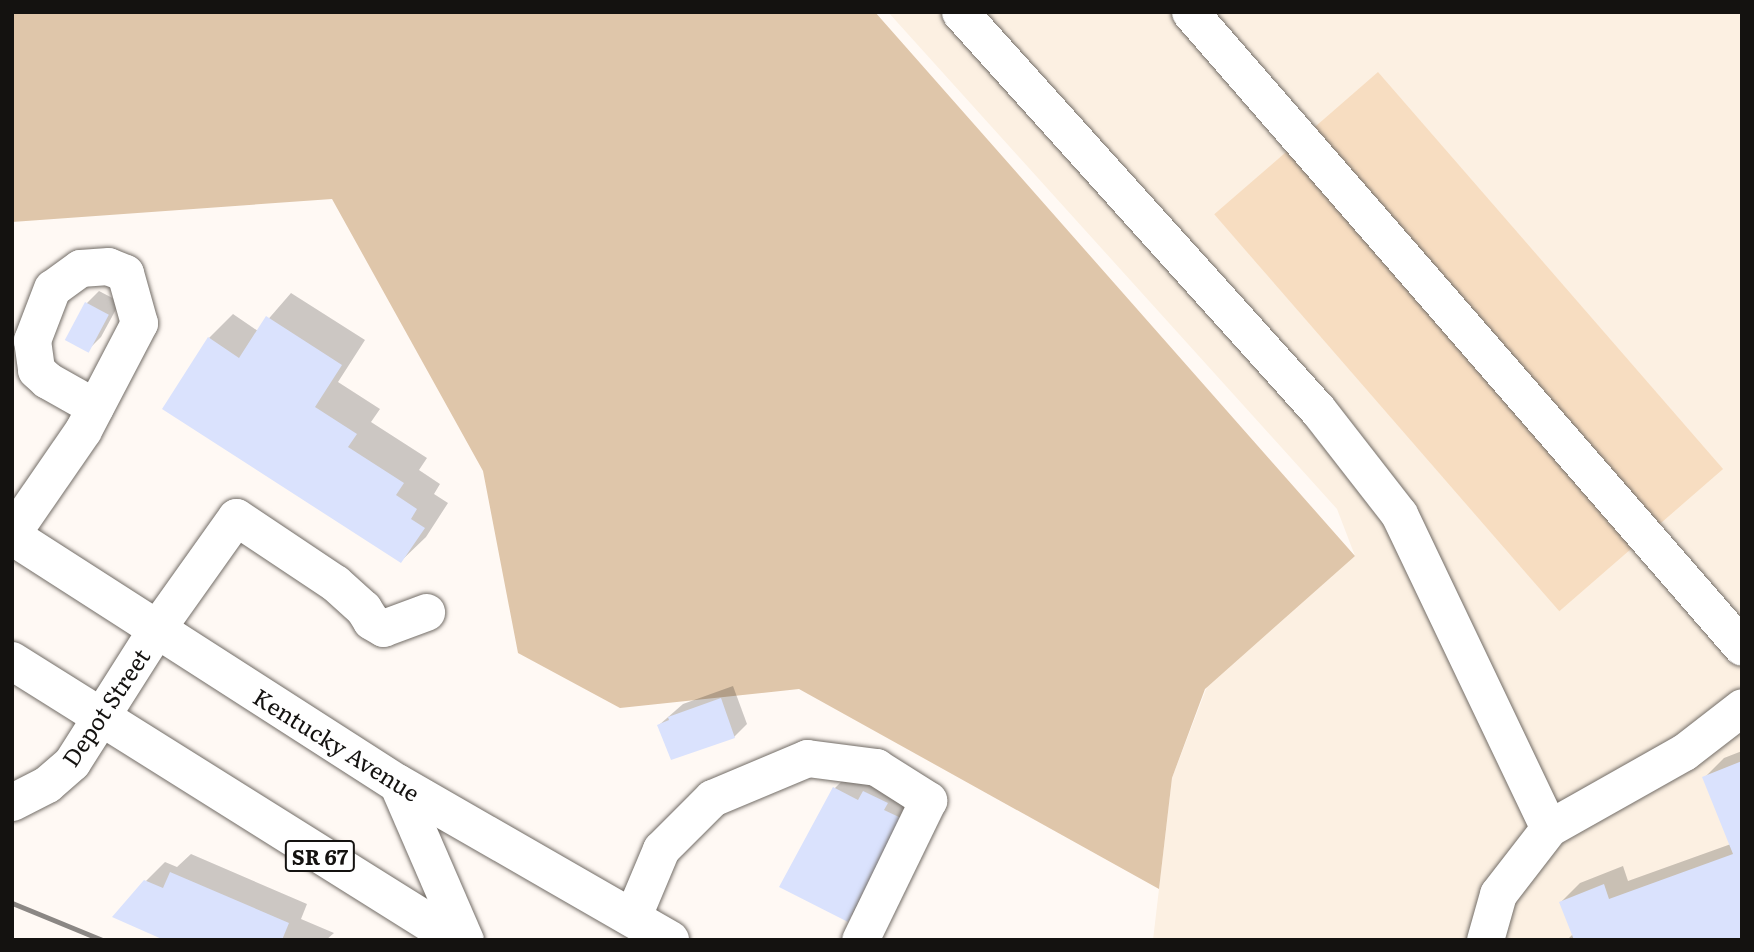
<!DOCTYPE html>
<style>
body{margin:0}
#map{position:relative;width:1754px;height:952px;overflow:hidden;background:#fff9f4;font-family:Literata,serif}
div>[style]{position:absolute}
.built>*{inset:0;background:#fcf0e2}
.green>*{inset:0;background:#f7ddc1;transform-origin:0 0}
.forest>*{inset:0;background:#dfc6aa}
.shadow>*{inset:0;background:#0003}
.building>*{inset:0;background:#dae2fd;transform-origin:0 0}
.roads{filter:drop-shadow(0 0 2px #736d67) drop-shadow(0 0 2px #736d67)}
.minor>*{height:37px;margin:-18.5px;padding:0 18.5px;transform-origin:18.5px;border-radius:18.5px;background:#fff}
.major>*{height:38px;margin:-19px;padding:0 19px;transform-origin:19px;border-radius:19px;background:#fff}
.rail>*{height:5px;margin:-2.5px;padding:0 2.5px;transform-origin:2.5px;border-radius:2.5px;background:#8b8784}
span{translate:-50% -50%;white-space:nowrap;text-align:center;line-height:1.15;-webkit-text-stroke:7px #fff;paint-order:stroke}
.shield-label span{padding:2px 5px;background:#fff;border:2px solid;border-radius:5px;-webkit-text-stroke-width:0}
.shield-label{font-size:21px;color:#141210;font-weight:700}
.street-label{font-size:23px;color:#141210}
.frame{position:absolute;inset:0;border:14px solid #141210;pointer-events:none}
</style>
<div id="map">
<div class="built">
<i style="clip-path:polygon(888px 12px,1742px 12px,1742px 940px,1153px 940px,1172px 778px,1223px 645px,1355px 556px,1337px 509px)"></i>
</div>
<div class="green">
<i style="left:1378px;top:72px;width:526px;height:217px;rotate:49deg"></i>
</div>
<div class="forest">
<i style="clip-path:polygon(12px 12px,875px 12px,1355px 556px,1205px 689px,1172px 778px,1159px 889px,799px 689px,620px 708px,518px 653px,483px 471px,332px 199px,12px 222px)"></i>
</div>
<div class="shadow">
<i style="clip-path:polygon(99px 291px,120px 302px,101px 337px,88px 350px,87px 303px)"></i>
<i style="clip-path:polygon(291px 293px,365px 340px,338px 382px,380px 409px,371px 422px,427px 458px,419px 470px,440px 484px,434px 494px,448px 503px,426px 537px,401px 561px,209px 338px,233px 314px,258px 331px)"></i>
<i style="clip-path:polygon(733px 686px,747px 724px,734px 737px,659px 725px,683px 704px)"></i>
<i style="clip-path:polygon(1742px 751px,1742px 940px,1567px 940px,1574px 933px,1561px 902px,1580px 883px,1623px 866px,1628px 881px,1731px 844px,1705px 777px,1724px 758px)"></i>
<i style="clip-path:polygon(854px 769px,918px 799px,866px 901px,847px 920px,835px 788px)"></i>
<i style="clip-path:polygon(191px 854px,307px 904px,301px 919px,334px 933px,326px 940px,169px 940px,146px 881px,165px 862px,177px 867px)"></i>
</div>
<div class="building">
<i style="left:85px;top:302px;width:27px;height:43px;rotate:28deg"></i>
<i style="clip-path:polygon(266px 316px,342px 365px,315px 407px,357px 434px,348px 447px,404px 483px,396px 495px,417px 509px,411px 519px,425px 528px,401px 563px,162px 409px,208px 337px,239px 358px)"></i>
<i style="clip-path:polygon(721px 698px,735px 738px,671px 760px,657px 725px,669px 720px,668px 717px)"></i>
<i style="clip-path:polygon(1742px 761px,1742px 940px,1574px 940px,1559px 902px,1604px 884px,1609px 899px,1733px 854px,1702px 777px)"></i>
<i style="clip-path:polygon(833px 787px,858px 800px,863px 791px,888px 803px,884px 810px,901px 818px,848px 922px,779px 887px)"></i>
<i style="clip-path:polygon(170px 872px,289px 923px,282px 940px,164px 940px,112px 917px,144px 880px,163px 888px)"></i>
</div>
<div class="roads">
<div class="minor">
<i style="left:960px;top:12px;width:535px;rotate:48.03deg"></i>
<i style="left:1318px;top:410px;width:132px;rotate:52.1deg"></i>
<i style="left:1399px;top:514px;width:348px;rotate:64.5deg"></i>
<i style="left:1549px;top:828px;width:83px;rotate:127.7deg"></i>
<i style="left:1498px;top:894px;width:48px;rotate:105.8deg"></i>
<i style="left:1190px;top:12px;width:841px;rotate:49deg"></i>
<i style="left:12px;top:533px;width:125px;rotate:-55.4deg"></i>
<i style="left:83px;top:430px;width:121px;rotate:-62.4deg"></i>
<i style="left:139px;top:323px;width:52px;rotate:-105.6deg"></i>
<i style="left:125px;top:273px;width:18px;rotate:-158deg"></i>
<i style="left:108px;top:266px;width:28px;rotate:176deg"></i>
<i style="left:80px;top:268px;width:34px;rotate:144deg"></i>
<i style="left:52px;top:288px;width:56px;rotate:111deg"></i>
<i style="left:32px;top:340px;width:30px;rotate:82deg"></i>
<i style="left:36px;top:370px;width:15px;rotate:42deg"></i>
<i style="left:47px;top:380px;width:55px;rotate:29.4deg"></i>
<i style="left:397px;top:783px;width:171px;rotate:66.6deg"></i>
<i style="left:12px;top:802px;width:39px;rotate:-27deg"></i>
<i style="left:47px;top:784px;width:33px;rotate:-41deg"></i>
<i style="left:72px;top:762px;width:159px;rotate:-57.6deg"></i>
<i style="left:157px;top:628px;width:136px;rotate:-54.6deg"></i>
<i style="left:236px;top:517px;width:119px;rotate:33.7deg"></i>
<i style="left:335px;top:583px;width:38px;rotate:42deg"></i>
<i style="left:363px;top:608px;width:15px;rotate:58deg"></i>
<i style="left:371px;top:621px;width:14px;rotate:30deg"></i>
<i style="left:383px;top:628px;width:46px;rotate:-20.4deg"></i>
<i style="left:1549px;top:828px;width:155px;rotate:-29.4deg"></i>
<i style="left:1684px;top:752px;width:73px;rotate:-37.8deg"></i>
<i style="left:632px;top:918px;width:75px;rotate:-67.2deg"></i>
<i style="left:661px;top:849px;width:72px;rotate:-45deg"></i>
<i style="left:712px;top:798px;width:103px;rotate:-22.8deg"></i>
<i style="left:807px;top:758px;width:70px;rotate:7.4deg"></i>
<i style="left:876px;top:767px;width:62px;rotate:32.4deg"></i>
<i style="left:928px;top:800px;width:156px;rotate:115.9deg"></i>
</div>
<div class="major">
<i style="left:12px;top:536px;width:457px;rotate:32.7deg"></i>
<i style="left:397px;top:783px;width:315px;rotate:29.9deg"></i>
<i style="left:12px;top:661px;width:525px;rotate:32.09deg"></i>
</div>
</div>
<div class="rail">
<i style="left:12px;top:903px;width:97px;rotate:22.3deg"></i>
</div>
<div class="shield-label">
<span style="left:320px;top:856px">SR 67</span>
</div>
<div class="street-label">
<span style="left:105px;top:707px;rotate:-56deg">Depot Street</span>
<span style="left:337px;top:744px;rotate:32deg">Kentucky Avenue</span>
</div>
<div class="frame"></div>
</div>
